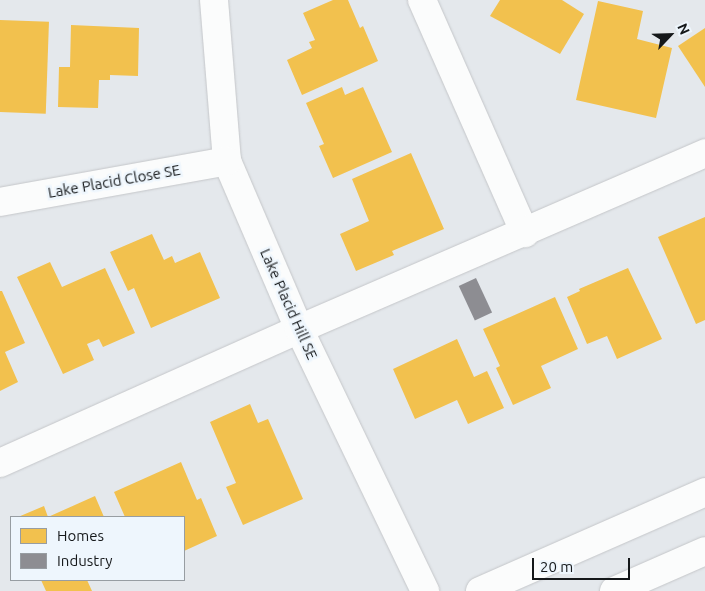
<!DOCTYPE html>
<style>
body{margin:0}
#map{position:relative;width:705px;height:591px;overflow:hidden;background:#e4e8ec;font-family:Ubuntu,sans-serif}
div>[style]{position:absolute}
.homes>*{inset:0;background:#f2c14e;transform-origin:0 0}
.industry>*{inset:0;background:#8d8d92;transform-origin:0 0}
.roads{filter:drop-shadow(0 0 1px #c4c6c9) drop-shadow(0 0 1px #c4c6c9)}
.minor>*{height:28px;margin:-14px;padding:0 14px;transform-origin:14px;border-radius:14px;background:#fbfcfc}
span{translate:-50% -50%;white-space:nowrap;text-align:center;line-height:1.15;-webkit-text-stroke:5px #eef6fd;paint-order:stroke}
.street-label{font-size:15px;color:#15181a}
.legend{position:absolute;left:10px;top:516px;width:175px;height:65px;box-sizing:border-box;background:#eef6fd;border:1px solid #979da2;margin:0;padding:6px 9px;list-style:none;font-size:15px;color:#15181a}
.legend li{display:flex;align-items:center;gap:10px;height:25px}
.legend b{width:25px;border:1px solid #979da2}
.north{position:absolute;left:645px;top:10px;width:50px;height:50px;-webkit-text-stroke:4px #eef6fd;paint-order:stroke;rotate:66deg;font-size:14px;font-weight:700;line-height:20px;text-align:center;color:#15181a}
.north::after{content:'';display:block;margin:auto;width:18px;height:22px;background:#15181a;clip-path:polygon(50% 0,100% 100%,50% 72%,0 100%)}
.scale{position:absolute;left:532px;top:558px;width:98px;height:22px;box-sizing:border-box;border:2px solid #15181a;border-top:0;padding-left:6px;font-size:15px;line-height:18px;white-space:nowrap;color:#15181a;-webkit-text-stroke:4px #eef6fd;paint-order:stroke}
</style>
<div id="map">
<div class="homes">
<i style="clip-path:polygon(333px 0,348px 0,360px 28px,363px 26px,378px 61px,302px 95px,287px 60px,312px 48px,309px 42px,315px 40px,303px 13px)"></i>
<i style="clip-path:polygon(500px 0,562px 0,584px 14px,560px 54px,490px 16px)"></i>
<i style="clip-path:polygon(598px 1px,643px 11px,637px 39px,672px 48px,656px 118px,576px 100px)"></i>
<i style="left:0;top:20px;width:49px;height:92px;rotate:2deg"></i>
<i style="clip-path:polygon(71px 25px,139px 28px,138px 76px,110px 75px,110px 80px,99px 80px,98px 108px,58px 107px,59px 67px,70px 67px)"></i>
<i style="clip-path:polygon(705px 28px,705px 87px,678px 46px)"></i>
<i style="clip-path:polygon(342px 87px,345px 95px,363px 87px,392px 152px,333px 178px,319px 146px,324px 144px,306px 103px)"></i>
<i style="clip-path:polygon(411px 153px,444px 229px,392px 251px,394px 255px,356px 271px,340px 234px,369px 221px,352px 179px)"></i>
<i style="clip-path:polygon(705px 217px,705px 320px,696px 324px,658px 237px)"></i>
<i style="clip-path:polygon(152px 234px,164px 260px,172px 256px,175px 263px,200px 252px,220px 298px,151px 328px,134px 288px,128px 291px,110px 252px)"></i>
<i style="clip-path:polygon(50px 262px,62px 287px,105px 268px,135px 333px,103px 347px,99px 339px,87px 344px,94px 360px,63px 374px,17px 277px)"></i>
<i style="clip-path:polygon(628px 268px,662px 339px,617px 359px,607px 336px,587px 344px,567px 297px,580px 291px,579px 289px)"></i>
<i style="clip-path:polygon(0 291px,2px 291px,25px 343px,5px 352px,18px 382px,0 391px)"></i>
<i style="clip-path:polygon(555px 297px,578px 349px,541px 366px,551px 388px,513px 405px,496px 368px,500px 366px,483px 329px)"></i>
<i style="clip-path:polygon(457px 339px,474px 377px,487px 371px,504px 408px,468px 424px,457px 400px,415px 419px,393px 369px)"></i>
<i style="clip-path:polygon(250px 404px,258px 423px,268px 419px,303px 499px,243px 525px,226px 487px,236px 483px,210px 422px)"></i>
<i style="clip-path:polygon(181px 462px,197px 500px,201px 498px,217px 536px,184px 551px,184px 517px,125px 517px,114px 492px)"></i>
<i style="clip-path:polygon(95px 496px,104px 517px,18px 517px,44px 506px,48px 517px)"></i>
<i style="clip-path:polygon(41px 580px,87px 580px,92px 591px,46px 591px)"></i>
</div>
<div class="industry">
<i style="left:476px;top:278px;width:38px;height:19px;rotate:65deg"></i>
</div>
<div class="roads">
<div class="minor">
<i style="left:214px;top:0;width:162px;rotate:85.4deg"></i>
<i style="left:227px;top:161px;width:183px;rotate:66.8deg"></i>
<i style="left:299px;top:329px;width:291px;rotate:64.3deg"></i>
<i style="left:422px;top:0;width:255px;rotate:66.2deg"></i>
<i style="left:0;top:202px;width:231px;rotate:-10.2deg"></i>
<i style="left:0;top:463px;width:328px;rotate:-24.1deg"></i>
<i style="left:299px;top:329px;width:443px;rotate:-23.4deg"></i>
<i style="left:480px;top:591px;width:246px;rotate:-23.7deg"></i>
<i style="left:614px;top:591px;width:99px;rotate:-23.7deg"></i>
</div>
</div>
<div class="street-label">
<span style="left:114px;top:181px;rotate:-10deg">Lake Placid Close SE</span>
<span style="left:289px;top:304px;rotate:66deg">Lake Placid Hill SE</span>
</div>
<ul class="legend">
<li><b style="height:14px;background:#f2c14e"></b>Homes</li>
<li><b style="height:14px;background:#8d8d92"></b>Industry</li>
</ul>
<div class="north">N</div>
<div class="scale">20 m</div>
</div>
